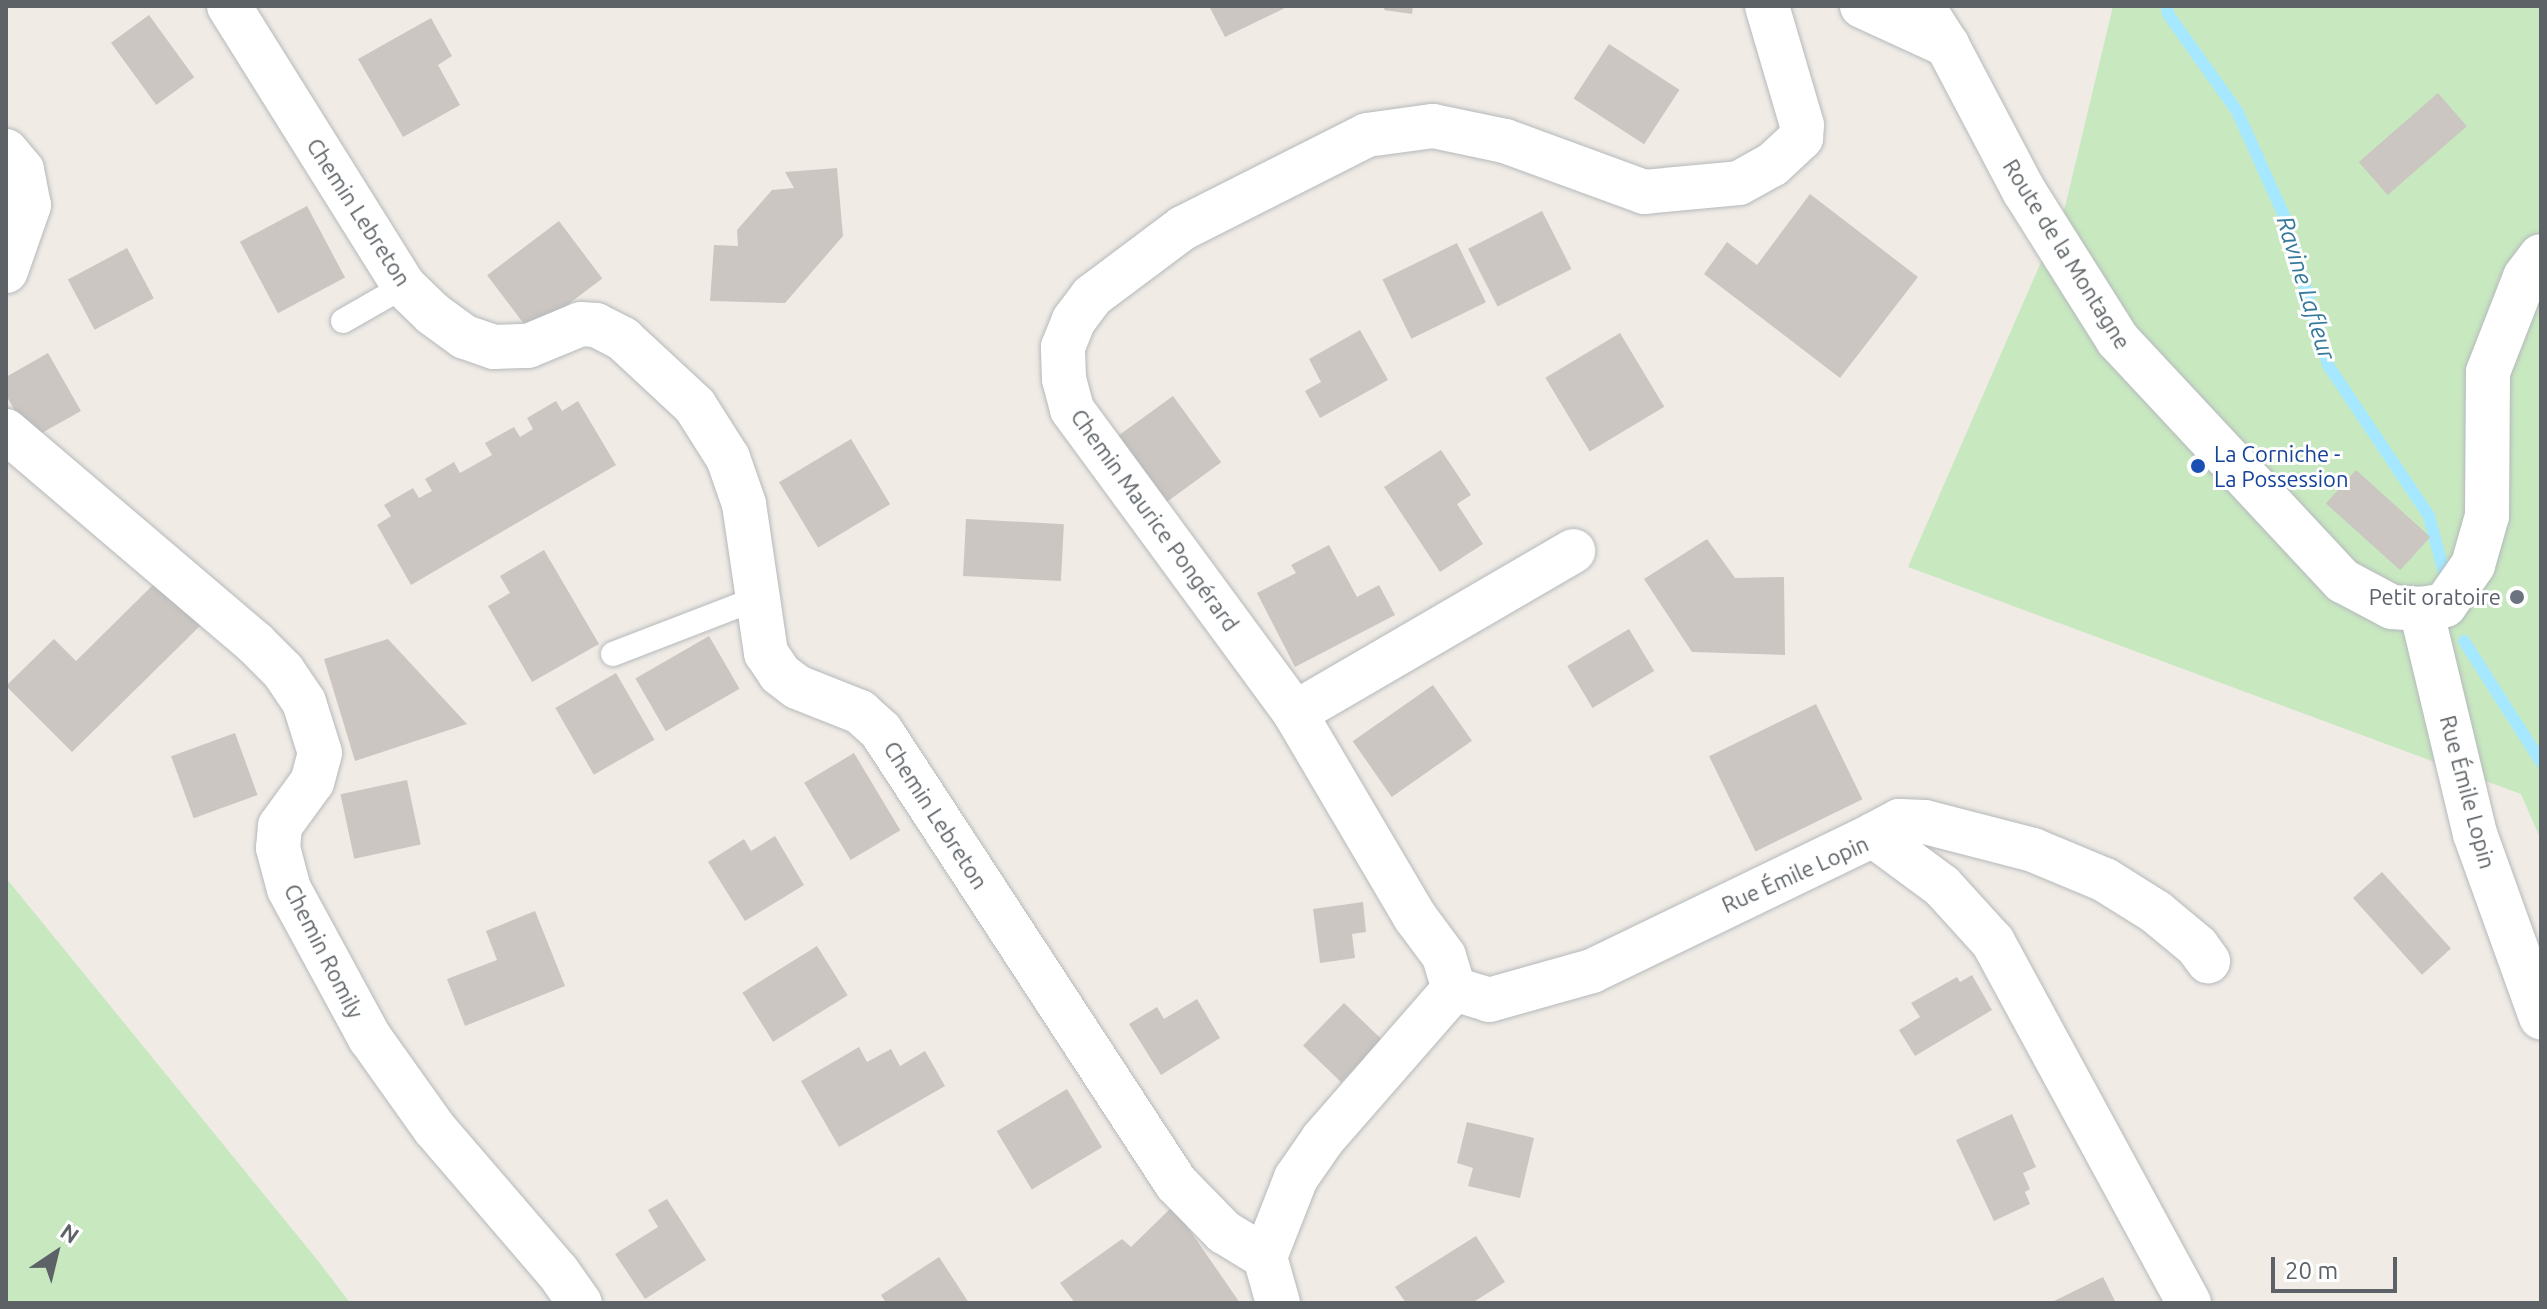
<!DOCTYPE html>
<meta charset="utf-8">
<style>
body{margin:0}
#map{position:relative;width:2547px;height:1309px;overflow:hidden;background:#f0ebe5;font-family:Ubuntu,sans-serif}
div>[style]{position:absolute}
.green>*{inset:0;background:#c8e8c0}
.stream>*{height:12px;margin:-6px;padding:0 6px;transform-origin:6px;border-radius:6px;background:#a5e8ff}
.building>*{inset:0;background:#cbc6c1;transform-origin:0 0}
.roads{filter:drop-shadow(0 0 2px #b5b9bc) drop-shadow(0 0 2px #b5b9bc)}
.service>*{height:24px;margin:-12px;padding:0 12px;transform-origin:12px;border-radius:12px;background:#fff}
.minor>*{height:44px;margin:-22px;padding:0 22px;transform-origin:22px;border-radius:22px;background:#fff}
.secondary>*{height:44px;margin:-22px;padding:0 22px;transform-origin:22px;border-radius:22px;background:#fff}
.dots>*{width:22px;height:22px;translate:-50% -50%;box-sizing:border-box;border:4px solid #fff;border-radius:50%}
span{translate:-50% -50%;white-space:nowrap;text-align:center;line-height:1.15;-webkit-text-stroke:6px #fff;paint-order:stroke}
.street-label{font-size:22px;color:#5c6266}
.transit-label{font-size:22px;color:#164399}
.left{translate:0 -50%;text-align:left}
.worship-label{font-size:22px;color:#5b616d}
.right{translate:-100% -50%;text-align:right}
.water-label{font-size:24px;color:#35799b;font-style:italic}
.frame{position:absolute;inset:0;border:8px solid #5c6266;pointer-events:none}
.north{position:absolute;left:16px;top:1213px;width:80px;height:80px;-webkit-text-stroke:6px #fff;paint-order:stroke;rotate:35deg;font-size:22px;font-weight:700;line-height:32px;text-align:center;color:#5c6266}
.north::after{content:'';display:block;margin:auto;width:28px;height:36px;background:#5c6266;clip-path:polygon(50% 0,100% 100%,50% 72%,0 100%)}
.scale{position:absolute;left:2271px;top:1257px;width:126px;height:36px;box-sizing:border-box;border:4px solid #5c6266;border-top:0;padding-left:10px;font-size:24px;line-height:28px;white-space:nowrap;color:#5c6266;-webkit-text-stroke:6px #fff;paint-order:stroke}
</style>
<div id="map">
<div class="green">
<i style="clip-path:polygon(2113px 6px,2541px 6px,2541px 840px,2521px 794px,1908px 567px,2065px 207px)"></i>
<i style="clip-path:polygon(6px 878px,319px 1262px,350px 1303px,6px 1303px)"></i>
</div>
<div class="stream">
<i style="left:2167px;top:6px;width:8px;rotate:83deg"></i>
<i style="left:2168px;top:14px;width:119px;rotate:54.6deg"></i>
<i style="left:2237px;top:111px;width:117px;rotate:65.8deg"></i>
<i style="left:2285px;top:218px;width:153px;rotate:73.7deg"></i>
<i style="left:2328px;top:365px;width:182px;rotate:56.2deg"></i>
<i style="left:2429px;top:516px;width:55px;rotate:75.2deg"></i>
<i style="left:2464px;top:641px;width:143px;rotate:57.5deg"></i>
</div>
<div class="building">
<i style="clip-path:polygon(1209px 6px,1289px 6px,1225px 37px)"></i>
<i style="clip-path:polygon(1385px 6px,1413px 6px,1412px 14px,1384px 10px)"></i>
<i style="left:149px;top:15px;width:77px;height:47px;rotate:54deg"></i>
<i style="clip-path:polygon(431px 18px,452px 56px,438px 65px,460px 105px,403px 137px,358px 59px)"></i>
<i style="left:1609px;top:44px;width:84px;height:65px;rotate:33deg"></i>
<i style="left:2438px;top:93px;width:44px;height:105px;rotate:49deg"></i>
<i style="clip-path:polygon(837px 168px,843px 236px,785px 303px,710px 301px,714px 245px,738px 246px,737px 230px,772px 190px,794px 188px,785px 172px)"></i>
<i style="clip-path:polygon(1810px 194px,1918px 277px,1840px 378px,1704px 274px,1727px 242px,1757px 265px)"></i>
<i style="left:307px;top:206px;width:81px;height:76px;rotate:62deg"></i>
<i style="left:1542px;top:211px;width:65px;height:83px;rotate:63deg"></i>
<i style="left:559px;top:221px;width:72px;height:90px;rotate:53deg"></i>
<i style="left:1457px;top:243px;width:66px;height:83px;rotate:64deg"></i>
<i style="left:127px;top:248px;width:57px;height:67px;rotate:62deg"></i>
<i style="clip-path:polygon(1360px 330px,1388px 380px,1320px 418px,1305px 391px,1321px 382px,1309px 359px)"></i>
<i style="left:1620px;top:333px;width:86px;height:87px;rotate:59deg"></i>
<i style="clip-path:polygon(48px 353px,81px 411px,31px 439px,6px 395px,6px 377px)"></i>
<i style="left:1173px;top:396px;width:82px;height:72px;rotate:54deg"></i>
<i style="clip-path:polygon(556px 401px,562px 411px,578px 401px,616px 465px,411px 585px,377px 525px,391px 516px,384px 505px,413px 488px,419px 498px,432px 491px,425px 479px,454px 462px,460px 473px,492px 455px,485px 443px,514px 427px,520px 437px,533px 429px,527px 418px)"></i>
<i style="left:851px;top:439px;width:76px;height:84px;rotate:59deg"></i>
<i style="clip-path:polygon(1441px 450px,1471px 495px,1457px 504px,1483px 544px,1440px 572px,1384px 487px)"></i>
<i style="left:2356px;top:470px;width:100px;height:45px;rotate:42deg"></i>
<i style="left:966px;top:519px;width:98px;height:57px;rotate:3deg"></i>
<i style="clip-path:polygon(1707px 539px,1735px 578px,1784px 577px,1785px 655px,1692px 652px,1644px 579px)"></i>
<i style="clip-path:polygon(1329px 545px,1357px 597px,1379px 585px,1395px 615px,1295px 667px,1257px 593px,1296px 573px,1291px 565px)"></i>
<i style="clip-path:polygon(544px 550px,599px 644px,532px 682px,488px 606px,510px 593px,500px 576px)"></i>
<i style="clip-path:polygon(160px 578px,203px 623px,72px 752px,6px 686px,54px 639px,76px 661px)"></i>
<i style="left:1629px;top:629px;width:49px;height:72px;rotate:59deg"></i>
<i style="left:709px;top:636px;width:61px;height:85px;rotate:60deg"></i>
<i style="clip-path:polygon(388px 639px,467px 724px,355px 761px,324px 659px)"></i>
<i style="left:616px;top:673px;width:77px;height:70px;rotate:60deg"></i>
<i style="left:1433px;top:685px;width:68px;height:98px;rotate:55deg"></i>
<i style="left:1816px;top:704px;width:106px;height:119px;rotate:64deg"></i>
<i style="left:235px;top:733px;width:66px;height:68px;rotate:70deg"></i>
<i style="left:854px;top:753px;width:90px;height:58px;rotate:59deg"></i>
<i style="left:407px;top:780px;width:66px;height:68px;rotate:78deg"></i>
<i style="clip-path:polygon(775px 836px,804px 885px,745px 921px,708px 862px,744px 839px,751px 851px)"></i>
<i style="left:2382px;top:872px;width:103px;height:39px;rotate:48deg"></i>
<i style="clip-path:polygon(1363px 902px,1366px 932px,1352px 934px,1355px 958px,1320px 963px,1313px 909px)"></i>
<i style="clip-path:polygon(535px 911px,565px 986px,465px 1026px,447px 979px,497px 960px,486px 931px)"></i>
<i style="left:817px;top:946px;width:58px;height:88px;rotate:58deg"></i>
<i style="clip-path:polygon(1972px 975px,1992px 1010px,1915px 1056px,1899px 1030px,1920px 1017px,1911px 1003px,1957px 977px,1960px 982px)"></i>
<i style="clip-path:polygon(1197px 999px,1220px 1038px,1161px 1075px,1129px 1024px,1157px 1007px,1164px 1019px)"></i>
<i style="left:1344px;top:1003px;width:53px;height:59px;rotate:44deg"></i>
<i style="clip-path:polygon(859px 1047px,867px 1062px,891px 1049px,900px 1066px,925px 1051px,945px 1086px,839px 1147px,801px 1081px)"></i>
<i style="left:1067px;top:1089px;width:68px;height:82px;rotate:59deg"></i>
<i style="clip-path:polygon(2012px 1114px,2036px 1167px,2023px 1173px,2030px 1189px,2025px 1192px,2030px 1204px,1994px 1221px,1956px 1140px)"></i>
<i style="clip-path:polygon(1467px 1122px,1534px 1138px,1520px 1198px,1468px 1186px,1473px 1168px,1457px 1163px)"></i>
<i style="clip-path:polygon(667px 1199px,706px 1260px,645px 1299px,615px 1254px,658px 1227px,648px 1210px)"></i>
<i style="clip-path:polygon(1173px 1206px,1240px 1303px,1075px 1303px,1060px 1283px,1122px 1239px,1131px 1247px)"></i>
<i style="clip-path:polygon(1476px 1236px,1505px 1282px,1472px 1303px,1406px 1303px,1395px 1287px)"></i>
<i style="clip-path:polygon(939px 1257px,969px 1303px,886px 1303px,881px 1295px)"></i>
<i style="clip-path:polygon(2103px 1277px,2116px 1303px,2050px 1303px)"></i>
</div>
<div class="roads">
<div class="service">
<i style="left:343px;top:321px;width:70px;rotate:-29.8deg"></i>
<i style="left:613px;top:654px;width:155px;rotate:-21.1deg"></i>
</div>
<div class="minor">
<i style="left:229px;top:6px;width:330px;rotate:58deg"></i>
<i style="left:404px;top:286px;width:40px;rotate:44deg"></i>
<i style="left:433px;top:314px;width:39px;rotate:36deg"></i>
<i style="left:465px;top:337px;width:31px;rotate:19deg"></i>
<i style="left:494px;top:347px;width:34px;rotate:-2deg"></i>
<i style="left:528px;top:346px;width:57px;rotate:-22.5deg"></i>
<i style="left:581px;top:324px;width:15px;rotate:4deg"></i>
<i style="left:596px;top:325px;width:30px;rotate:27deg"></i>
<i style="left:623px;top:339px;width:98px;rotate:42.9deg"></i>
<i style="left:695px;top:406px;width:62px;rotate:57.6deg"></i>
<i style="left:728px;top:458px;width:49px;rotate:70.8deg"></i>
<i style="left:744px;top:504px;width:151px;rotate:81.6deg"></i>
<i style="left:766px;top:653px;width:25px;rotate:56deg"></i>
<i style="left:780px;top:674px;width:21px;rotate:37deg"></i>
<i style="left:797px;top:687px;width:68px;rotate:21.6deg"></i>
<i style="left:860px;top:712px;width:28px;rotate:42deg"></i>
<i style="left:881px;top:731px;width:540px;rotate:56.87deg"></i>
<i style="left:1176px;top:1183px;width:69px;rotate:45.6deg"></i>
<i style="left:1224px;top:1232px;width:48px;rotate:31.4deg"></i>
<i style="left:1862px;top:6px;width:94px;rotate:24.6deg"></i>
<i style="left:6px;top:151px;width:25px;rotate:50deg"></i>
<i style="left:22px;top:170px;width:36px;rotate:79deg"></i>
<i style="left:29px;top:205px;width:70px;rotate:109.2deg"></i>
<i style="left:6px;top:431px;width:327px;rotate:40.4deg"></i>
<i style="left:255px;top:643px;width:40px;rotate:45deg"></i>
<i style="left:283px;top:671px;width:37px;rotate:56deg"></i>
<i style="left:304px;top:702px;width:53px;rotate:72.6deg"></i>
<i style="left:320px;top:753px;width:30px;rotate:105deg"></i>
<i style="left:312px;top:782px;width:54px;rotate:126deg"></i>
<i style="left:280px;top:826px;width:22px;rotate:95deg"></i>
<i style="left:278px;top:848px;width:42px;rotate:75deg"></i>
<i style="left:289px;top:889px;width:170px;rotate:61.5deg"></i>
<i style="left:370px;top:1038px;width:110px;rotate:54.6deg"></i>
<i style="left:434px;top:1128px;width:190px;rotate:49.3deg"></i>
<i style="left:558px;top:1272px;width:38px;rotate:55deg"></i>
<i style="left:2421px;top:609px;width:231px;rotate:76.5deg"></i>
<i style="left:2475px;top:834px;width:195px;rotate:70.2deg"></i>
<i style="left:1295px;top:713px;width:322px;rotate:-30.2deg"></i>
<i style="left:1873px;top:835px;width:30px;rotate:-28deg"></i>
<i style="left:1899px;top:821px;width:26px;rotate:2deg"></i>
<i style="left:1925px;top:822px;width:112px;rotate:14.5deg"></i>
<i style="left:2033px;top:850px;width:78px;rotate:22.6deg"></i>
<i style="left:2105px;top:880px;width:60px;rotate:32.1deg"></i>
<i style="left:2156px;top:912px;width:53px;rotate:39.7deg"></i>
<i style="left:2197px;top:946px;width:19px;rotate:54deg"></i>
<i style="left:1454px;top:989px;width:34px;rotate:-107deg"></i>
<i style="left:1444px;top:956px;width:49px;rotate:-126.6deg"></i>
<i style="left:1415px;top:917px;width:237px;rotate:-120.5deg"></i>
<i style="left:1295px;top:713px;width:377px;rotate:-126.3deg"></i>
<i style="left:1072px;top:409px;width:31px;rotate:-105deg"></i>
<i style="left:1064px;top:379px;width:32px;rotate:-92deg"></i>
<i style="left:1063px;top:347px;width:29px;rotate:-68deg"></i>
<i style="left:1074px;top:320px;width:30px;rotate:-53deg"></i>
<i style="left:1092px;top:296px;width:114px;rotate:-36.8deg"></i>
<i style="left:1183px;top:228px;width:206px;rotate:-26.8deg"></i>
<i style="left:1367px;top:135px;width:67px;rotate:-7.8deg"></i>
<i style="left:1433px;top:126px;width:74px;rotate:11.8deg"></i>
<i style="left:1505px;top:141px;width:148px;rotate:20.1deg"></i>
<i style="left:1644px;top:192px;width:95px;rotate:-5.4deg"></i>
<i style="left:1739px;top:183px;width:38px;rotate:-29deg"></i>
<i style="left:1772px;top:165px;width:40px;rotate:-43deg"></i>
<i style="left:1801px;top:138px;width:13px;rotate:-86deg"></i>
<i style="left:1802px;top:125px;width:124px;rotate:-106.4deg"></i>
<i style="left:1454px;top:989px;width:37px;rotate:17deg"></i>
<i style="left:1489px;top:1000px;width:107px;rotate:-15.7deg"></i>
<i style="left:1592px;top:971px;width:312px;rotate:-25.8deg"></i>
<i style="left:1873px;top:835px;width:86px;rotate:36.5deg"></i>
<i style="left:1942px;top:886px;width:76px;rotate:47.7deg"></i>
<i style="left:1993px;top:942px;width:411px;rotate:61.5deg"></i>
<i style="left:1278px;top:1303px;width:48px;rotate:-105.8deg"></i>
<i style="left:1265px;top:1257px;width:85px;rotate:-68.6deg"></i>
<i style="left:1296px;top:1178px;width:47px;rotate:-55.3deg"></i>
<i style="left:1323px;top:1139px;width:199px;rotate:-48.9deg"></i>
</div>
<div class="secondary">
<i style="left:1922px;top:6px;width:46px;rotate:57.3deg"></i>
<i style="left:1947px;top:45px;width:165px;rotate:62.2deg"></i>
<i style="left:2024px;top:191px;width:176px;rotate:57.8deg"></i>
<i style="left:2118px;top:340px;width:330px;rotate:47deg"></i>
<i style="left:2343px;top:581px;width:55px;rotate:28deg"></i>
<i style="left:2392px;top:607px;width:29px;rotate:4deg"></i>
<i style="left:2421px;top:609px;width:24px;rotate:-9deg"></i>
<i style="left:2445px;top:605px;width:49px;rotate:-55deg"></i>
<i style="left:2473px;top:565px;width:51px;rotate:-74.1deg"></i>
<i style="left:2487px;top:516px;width:144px;rotate:-89.6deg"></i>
<i style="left:2488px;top:372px;width:102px;rotate:-68.7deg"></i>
<i style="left:2525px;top:277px;width:26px;rotate:-53deg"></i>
</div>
</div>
<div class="dots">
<i style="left:2198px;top:466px;background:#1a4fb4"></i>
<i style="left:2517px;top:597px;background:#6b7280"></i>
</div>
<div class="street-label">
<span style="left:359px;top:212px;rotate:57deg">Chemin Lebreton</span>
<span style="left:2067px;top:254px;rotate:58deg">Route de la Montagne</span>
<span style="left:1155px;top:520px;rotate:54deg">Chemin Maurice Pongérard</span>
<span style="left:2468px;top:792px;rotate:75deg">Rue Émile Lopin</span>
<span style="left:936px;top:815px;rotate:57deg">Chemin Lebreton</span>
<span style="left:1795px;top:874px;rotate:-24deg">Rue Émile Lopin</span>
<span style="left:324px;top:951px;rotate:63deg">Chemin Romily</span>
</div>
<div class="transit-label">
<span class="left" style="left:2214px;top:466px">La Corniche -<br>La Possession</span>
</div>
<div class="worship-label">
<span class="right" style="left:2501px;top:597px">Petit oratoire</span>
</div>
<div class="water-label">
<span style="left:2306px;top:288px;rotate:73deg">Ravine Lafleur</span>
</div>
<div class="frame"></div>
<div class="north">N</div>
<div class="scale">20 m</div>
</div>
